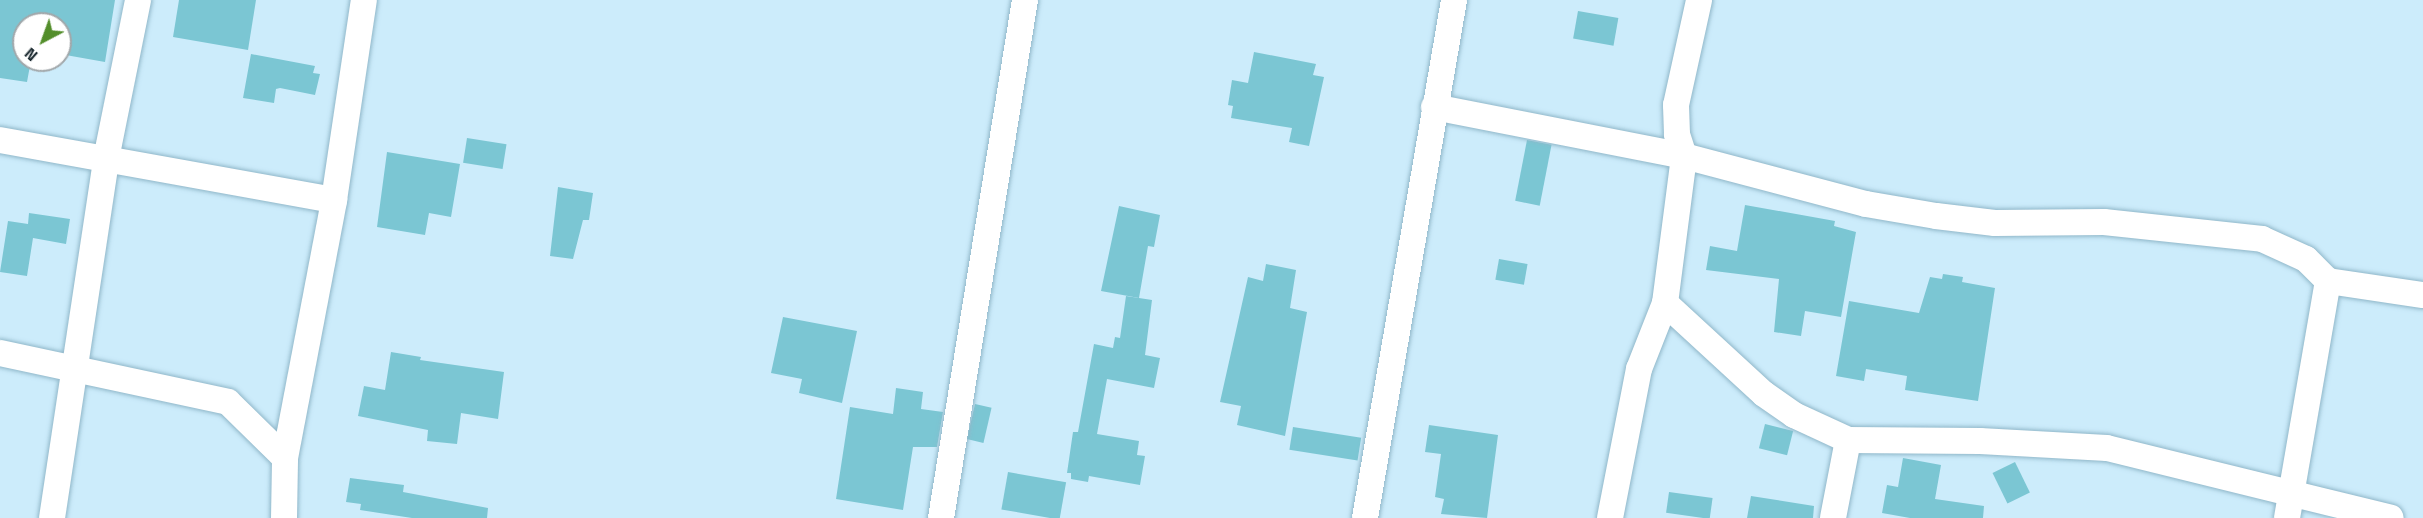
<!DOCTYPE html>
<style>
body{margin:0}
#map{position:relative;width:2423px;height:518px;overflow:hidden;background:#ccecfb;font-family:"Space Grotesk",sans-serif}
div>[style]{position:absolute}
.building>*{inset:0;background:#7bc6d3;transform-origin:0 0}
.roads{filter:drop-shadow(0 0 2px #90b7c9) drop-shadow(0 0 2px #90b7c9)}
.minor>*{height:26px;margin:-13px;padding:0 13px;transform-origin:13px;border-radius:13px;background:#fff}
span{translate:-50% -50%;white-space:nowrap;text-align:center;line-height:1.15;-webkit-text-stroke:6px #fff;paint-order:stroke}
.north{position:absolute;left:12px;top:12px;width:60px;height:60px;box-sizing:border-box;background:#fff;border:2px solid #a1a7aa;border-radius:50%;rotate:221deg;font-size:16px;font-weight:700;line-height:24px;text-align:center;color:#14232a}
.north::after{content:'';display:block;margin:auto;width:21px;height:27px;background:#538e2b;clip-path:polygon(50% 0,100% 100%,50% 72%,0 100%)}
</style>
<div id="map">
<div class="building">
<i style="clip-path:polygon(0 0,115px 0,105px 62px,60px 54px,60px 24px,24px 24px,24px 60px,31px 60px,27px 82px,0 78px)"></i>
<i style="clip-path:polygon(179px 0,256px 0,248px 50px,173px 37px)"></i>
<i style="left:1578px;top:11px;width:41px;height:28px;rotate:10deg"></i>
<i style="clip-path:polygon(1254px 52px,1316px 64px,1313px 75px,1324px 77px,1309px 146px,1289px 142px,1292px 128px,1231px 118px,1233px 106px,1228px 105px,1232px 80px,1248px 83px)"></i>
<i style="clip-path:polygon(251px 54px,315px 66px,313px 73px,320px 74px,315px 95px,280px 88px,276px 89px,274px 103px,243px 98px)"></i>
<i style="left:467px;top:138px;width:40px;height:25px;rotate:9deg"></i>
<i style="left:1527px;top:140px;width:25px;height:62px;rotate:11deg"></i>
<i style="clip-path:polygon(387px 152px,460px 164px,451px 217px,429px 213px,425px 235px,377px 227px)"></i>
<i style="clip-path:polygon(558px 187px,593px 193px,589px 220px,583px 220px,573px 259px,550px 256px)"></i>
<i style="clip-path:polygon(1745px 205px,1835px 221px,1834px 226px,1856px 232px,1841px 317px,1805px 311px,1801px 336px,1774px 332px,1779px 279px,1706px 270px,1710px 246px,1737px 251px)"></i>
<i style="clip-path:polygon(1119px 206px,1160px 215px,1154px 247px,1148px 246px,1139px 298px,1101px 291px)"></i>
<i style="clip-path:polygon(29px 213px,70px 219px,66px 244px,33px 238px,27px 276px,0 272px,8px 221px,28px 224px)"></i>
<i style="left:1499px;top:259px;width:29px;height:21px;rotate:10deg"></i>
<i style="clip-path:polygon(1266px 264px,1296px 270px,1290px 308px,1307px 312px,1285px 436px,1237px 425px,1241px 406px,1220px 402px,1248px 277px,1263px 281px)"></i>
<i style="clip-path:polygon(1943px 274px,1963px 277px,1962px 282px,1995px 288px,1978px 401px,1905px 390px,1907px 376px,1866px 369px,1864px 381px,1836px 376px,1849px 301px,1919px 313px,1930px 277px,1942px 279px)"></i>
<i style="clip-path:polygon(1126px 296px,1152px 300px,1145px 355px,1160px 358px,1154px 388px,1107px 379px,1097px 434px,1139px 441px,1137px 455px,1145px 456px,1140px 485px,1089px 476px,1088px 482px,1071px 479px,1071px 473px,1067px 473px,1073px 432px,1078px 432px,1094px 344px,1113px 348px,1115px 337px,1120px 338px)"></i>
<i style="clip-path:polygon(783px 317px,857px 331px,842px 403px,799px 393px,802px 379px,771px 373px)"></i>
<i style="clip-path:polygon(391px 352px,421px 357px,420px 360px,504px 372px,498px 419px,461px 413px,457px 444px,427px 441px,428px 430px,358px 416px,364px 386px,385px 390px)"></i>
<i style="clip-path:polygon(896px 388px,923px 392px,921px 409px,943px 412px,937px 447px,913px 447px,903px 510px,836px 499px,850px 407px,893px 414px)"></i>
<i style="left:975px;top:404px;width:17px;height:36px;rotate:13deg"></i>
<i style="left:1765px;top:424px;width:29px;height:25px;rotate:14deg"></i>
<i style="clip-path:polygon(1429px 425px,1498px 435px,1487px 518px,1441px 514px,1444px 499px,1435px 497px,1441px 454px,1425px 452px)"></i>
<i style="left:1293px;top:427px;width:69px;height:23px;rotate:9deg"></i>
<i style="clip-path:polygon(1903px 458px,1941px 465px,1935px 499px,1984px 506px,1983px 518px,1910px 518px,1882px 513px,1887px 485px,1898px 487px)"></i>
<i style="left:2015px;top:462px;width:34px;height:25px;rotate:64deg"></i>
<i style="left:1008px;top:472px;width:59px;height:38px;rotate:10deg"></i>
<i style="clip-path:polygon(350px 478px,404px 485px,403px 492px,488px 508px,487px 518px,412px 518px,360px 510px,361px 504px,346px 502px)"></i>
<i style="left:1669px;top:492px;width:44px;height:21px;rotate:8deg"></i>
<i style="clip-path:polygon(1751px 496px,1814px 506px,1813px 518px,1747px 518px)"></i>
</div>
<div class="roads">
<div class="minor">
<i style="left:1434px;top:107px;width:255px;rotate:11.1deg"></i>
<i style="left:1684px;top:156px;width:188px;rotate:14.8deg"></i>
<i style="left:1866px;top:204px;width:71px;rotate:9.7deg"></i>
<i style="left:1936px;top:216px;width:59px;rotate:6.8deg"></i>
<i style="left:1995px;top:223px;width:109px;rotate:-0.5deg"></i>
<i style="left:2104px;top:222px;width:159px;rotate:6.1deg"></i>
<i style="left:2262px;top:239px;width:48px;rotate:24.4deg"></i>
<i style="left:2306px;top:259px;width:31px;rotate:45deg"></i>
<i style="left:2328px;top:281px;width:96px;rotate:8.4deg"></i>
<i style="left:0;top:140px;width:339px;rotate:10.2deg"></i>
<i style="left:1665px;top:303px;width:134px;rotate:42.6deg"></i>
<i style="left:1764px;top:394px;width:37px;rotate:35deg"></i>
<i style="left:1794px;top:415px;width:60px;rotate:24.8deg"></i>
<i style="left:1848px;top:440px;width:79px;rotate:100.9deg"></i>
<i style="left:0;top:353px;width:233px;rotate:12.1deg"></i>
<i style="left:228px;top:402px;width:80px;rotate:44.5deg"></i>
<i style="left:1848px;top:440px;width:132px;rotate:0.4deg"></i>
<i style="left:1980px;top:441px;width:127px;rotate:3.2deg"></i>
<i style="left:2107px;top:448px;width:292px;rotate:13.8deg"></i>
<i style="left:52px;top:518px;width:363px;rotate:-81.4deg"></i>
<i style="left:106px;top:159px;width:162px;rotate:-78.6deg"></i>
<i style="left:284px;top:518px;width:60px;rotate:-89deg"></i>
<i style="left:285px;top:458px;width:263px;rotate:-79.2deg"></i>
<i style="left:334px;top:200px;width:202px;rotate:-81.5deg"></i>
<i style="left:941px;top:518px;width:525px;rotate:-80.79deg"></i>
<i style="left:1365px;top:518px;width:526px;rotate:-80.25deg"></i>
<i style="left:1610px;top:518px;width:152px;rotate:-79deg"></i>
<i style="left:1639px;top:369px;width:71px;rotate:-68.5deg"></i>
<i style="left:1665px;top:303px;width:148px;rotate:-82.6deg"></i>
<i style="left:1684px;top:156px;width:23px;rotate:-108deg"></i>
<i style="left:1677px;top:134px;width:29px;rotate:-92deg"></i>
<i style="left:1676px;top:105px;width:107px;rotate:-77.6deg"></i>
<i style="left:2287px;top:518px;width:241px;rotate:-80.2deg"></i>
</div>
</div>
<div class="north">N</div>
</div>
